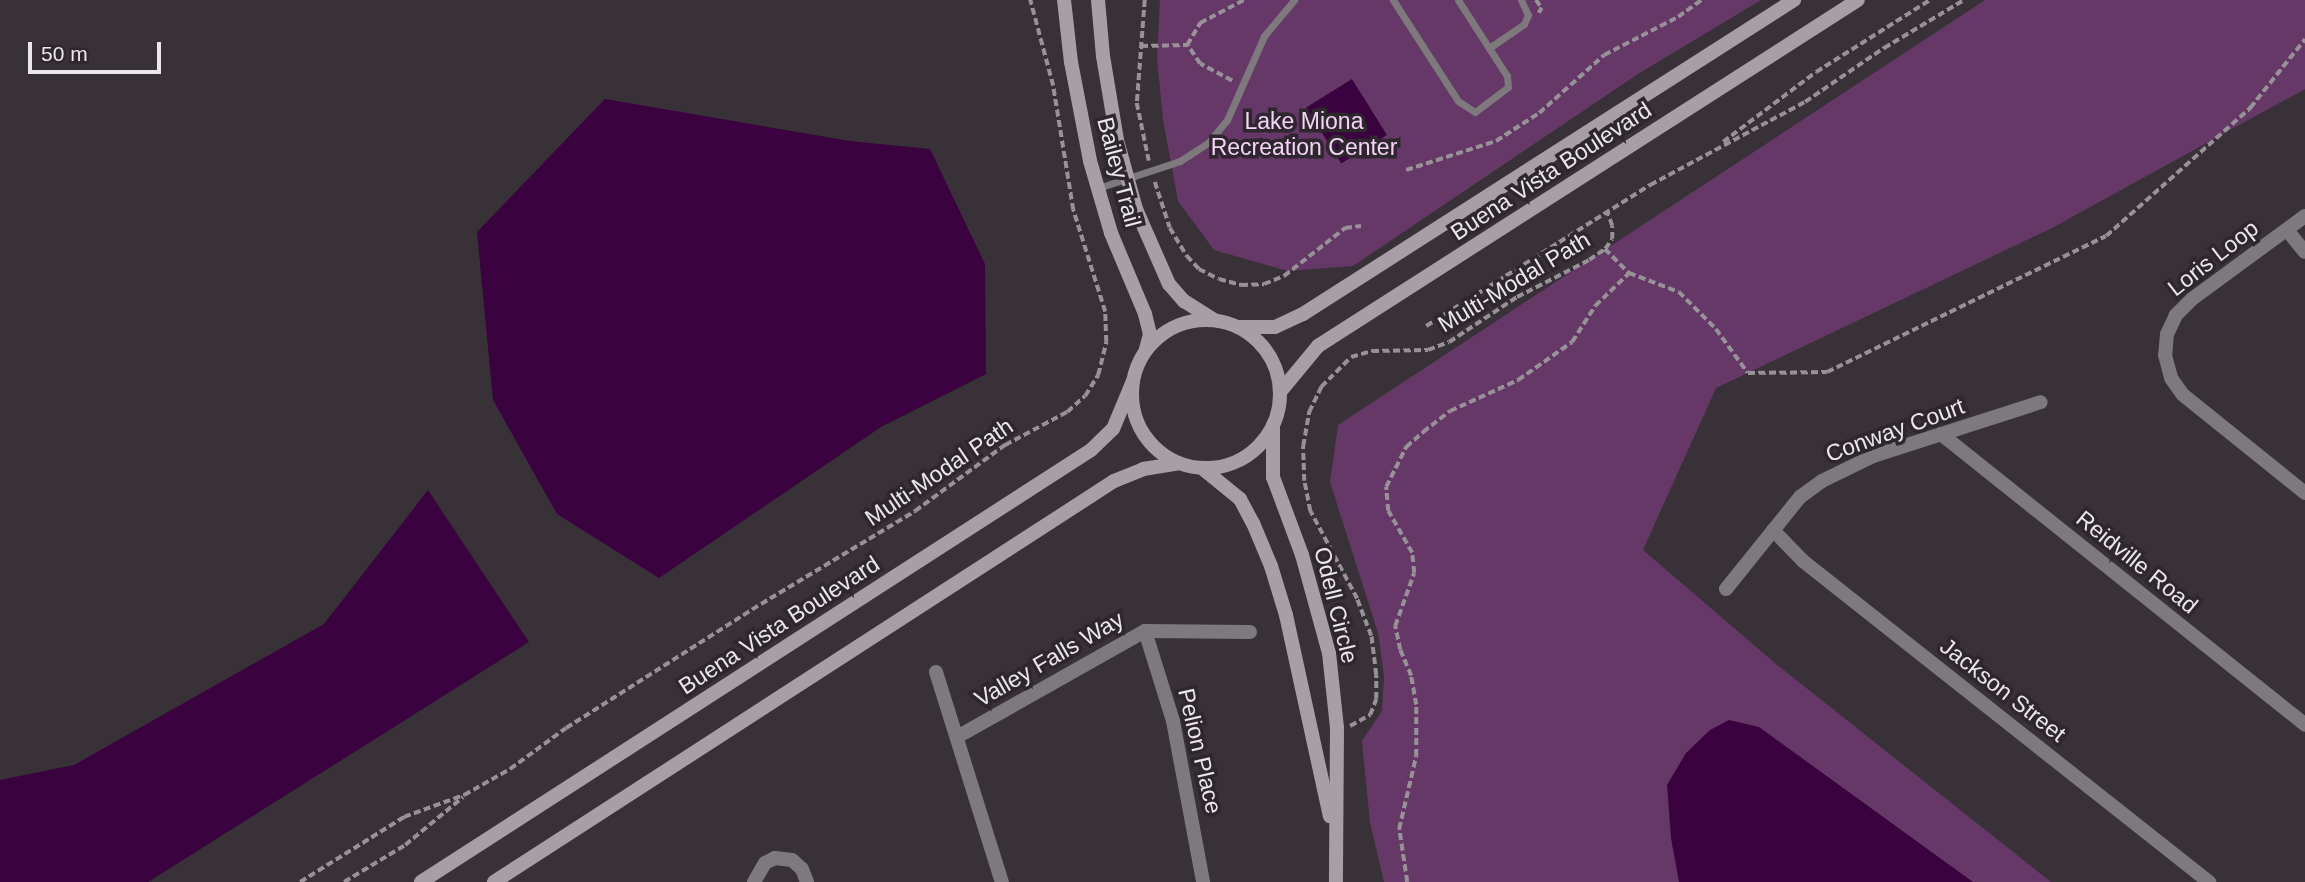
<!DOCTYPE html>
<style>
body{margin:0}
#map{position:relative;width:2305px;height:882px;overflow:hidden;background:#383138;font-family:Arial,sans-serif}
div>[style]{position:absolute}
.green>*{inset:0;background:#653868}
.water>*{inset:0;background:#3b0240;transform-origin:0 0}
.path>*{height:3.5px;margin-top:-1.75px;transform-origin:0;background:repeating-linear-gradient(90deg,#989298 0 7px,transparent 0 10.5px)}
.lane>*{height:7px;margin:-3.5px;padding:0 3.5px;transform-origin:3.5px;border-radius:3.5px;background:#7d797d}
.street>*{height:14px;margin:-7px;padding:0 7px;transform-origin:7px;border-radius:7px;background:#7d797d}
.secondary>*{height:14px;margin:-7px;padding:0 7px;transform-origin:7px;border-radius:7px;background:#a6a0a6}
.secondary>.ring{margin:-7px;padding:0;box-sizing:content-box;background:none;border:14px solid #a6a0a6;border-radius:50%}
span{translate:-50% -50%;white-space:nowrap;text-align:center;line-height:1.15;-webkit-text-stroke:7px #2e272e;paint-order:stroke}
.park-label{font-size:23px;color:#f4d3f6}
.street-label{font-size:23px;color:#ece7ec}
.scale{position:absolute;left:28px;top:42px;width:133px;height:32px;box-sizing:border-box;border:4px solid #ece7ec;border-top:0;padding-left:9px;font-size:21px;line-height:24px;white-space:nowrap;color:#ece7ec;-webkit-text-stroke:5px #2e272e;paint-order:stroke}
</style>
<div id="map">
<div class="green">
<i style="clip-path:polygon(1160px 0,1761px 0,1638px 74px,1353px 266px,1288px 271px,1214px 250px,1178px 201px,1163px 120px,1157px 58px)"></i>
<i style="clip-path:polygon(1985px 0,2305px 0,2305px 89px,2052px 228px,1716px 388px,1643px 550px,1776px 664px,2051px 882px,1384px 882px,1370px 823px,1362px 741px,1382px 711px,1384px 676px,1378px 633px,1330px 482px,1338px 425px)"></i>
</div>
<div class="water">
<i style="left:1352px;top:79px;width:66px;height:54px;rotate:58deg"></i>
<i style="clip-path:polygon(605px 99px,850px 141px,930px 149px,985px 264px,986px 374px,881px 427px,659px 578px,557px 514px,493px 400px,477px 232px)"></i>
<i style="clip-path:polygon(428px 490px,529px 642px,148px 882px,0 882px,0 780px,74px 765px,324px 624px)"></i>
<i style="clip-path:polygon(1729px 720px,1759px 727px,1973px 882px,1679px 882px,1671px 838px,1667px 785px,1686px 753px,1710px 730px)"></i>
</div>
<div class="path">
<i style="left:1145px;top:0;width:103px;rotate:94.4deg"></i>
<i style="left:1137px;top:103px;width:59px;rotate:78.3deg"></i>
<i style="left:1536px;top:0;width:10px;rotate:53deg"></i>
<i style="left:1542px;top:8px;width:6px;rotate:121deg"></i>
<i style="left:1141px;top:46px;width:46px;rotate:-1.2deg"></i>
<i style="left:1232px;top:81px;width:36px;rotate:-152deg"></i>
<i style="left:1200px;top:64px;width:23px;rotate:-124deg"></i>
<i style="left:1187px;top:45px;width:26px;rotate:-59deg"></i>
<i style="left:1200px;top:23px;width:50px;rotate:-27.6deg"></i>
<i style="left:1723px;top:142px;width:116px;rotate:-37deg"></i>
<i style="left:1816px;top:72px;width:135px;rotate:-32.3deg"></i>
<i style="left:1406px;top:170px;width:95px;rotate:-17.9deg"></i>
<i style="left:1496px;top:141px;width:51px;rotate:-33.1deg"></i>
<i style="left:1539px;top:113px;width:87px;rotate:-41.7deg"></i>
<i style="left:1604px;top:55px;width:83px;rotate:-27.2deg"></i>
<i style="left:1678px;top:17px;width:29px;rotate:-36deg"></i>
<i style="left:1155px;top:182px;width:48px;rotate:71.9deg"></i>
<i style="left:1170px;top:228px;width:33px;rotate:59deg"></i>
<i style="left:1187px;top:256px;width:18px;rotate:47deg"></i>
<i style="left:1199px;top:269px;width:22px;rotate:27deg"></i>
<i style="left:1219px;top:279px;width:23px;rotate:15deg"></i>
<i style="left:1241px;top:285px;width:23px;rotate:-2deg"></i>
<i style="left:1264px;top:284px;width:22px;rotate:-22deg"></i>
<i style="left:1284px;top:276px;width:78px;rotate:-38.2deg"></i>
<i style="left:1345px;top:228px;width:16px;rotate:-7deg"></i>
<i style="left:1605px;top:249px;width:34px;rotate:45deg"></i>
<i style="left:1629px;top:273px;width:53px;rotate:20.8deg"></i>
<i style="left:1679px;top:292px;width:52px;rotate:45deg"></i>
<i style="left:1716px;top:329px;width:54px;rotate:54deg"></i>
<i style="left:1748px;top:373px;width:79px;rotate:-0.7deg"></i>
<i style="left:1827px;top:372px;width:310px;rotate:-26deg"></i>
<i style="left:2106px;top:236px;width:193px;rotate:-41.6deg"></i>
<i style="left:2250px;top:108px;width:88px;rotate:-51.4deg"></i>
<i style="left:1426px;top:326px;width:265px;rotate:-32.2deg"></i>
<i style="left:1650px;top:185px;width:176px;rotate:-28.2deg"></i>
<i style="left:1805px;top:102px;width:96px;rotate:-34.4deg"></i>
<i style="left:1884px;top:48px;width:93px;rotate:-31deg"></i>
<i style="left:1350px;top:726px;width:23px;rotate:-29deg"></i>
<i style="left:1370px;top:715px;width:17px;rotate:-69deg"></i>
<i style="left:1376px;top:699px;width:24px;rotate:-90deg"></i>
<i style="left:1376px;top:675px;width:39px;rotate:-97deg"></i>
<i style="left:1371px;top:636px;width:40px;rotate:-111deg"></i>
<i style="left:1357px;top:599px;width:100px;rotate:-118.1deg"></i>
<i style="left:1310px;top:511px;width:31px;rotate:-101deg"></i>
<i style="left:1304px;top:481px;width:35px;rotate:-92deg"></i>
<i style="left:1303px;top:446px;width:35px;rotate:-80deg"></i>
<i style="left:1309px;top:412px;width:28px;rotate:-64deg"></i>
<i style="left:1321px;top:387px;width:42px;rotate:-45deg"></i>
<i style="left:1351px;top:357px;width:22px;rotate:-16deg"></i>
<i style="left:1372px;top:351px;width:56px;rotate:-1deg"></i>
<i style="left:1428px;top:350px;width:22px;rotate:-21deg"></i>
<i style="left:1449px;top:342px;width:82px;rotate:-33.5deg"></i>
<i style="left:1517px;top:297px;width:81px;rotate:-27.2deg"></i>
<i style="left:1589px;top:260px;width:19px;rotate:-35deg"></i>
<i style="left:1605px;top:249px;width:12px;rotate:-55deg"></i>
<i style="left:1612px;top:239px;width:13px;rotate:-90deg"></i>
<i style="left:1612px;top:226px;width:15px;rotate:-110deg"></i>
<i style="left:300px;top:882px;width:123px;rotate:-32deg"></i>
<i style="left:404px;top:817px;width:64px;rotate:-20.1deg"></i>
<i style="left:464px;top:795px;width:53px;rotate:-29.5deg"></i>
<i style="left:510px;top:769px;width:69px;rotate:-36.2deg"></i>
<i style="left:566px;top:728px;width:231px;rotate:-32.5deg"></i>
<i style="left:761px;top:604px;width:180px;rotate:-31.1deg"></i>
<i style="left:915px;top:511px;width:112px;rotate:-36.3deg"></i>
<i style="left:1005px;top:445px;width:70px;rotate:-28deg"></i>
<i style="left:1067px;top:412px;width:24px;rotate:-42deg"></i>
<i style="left:1085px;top:396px;width:25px;rotate:-58deg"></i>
<i style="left:1098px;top:375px;width:34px;rotate:-76deg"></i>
<i style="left:1106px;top:342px;width:30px;rotate:-92deg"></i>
<i style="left:1105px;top:312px;width:107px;rotate:-107.4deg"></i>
<i style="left:1073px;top:210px;width:126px;rotate:-99.2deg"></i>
<i style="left:1053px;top:86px;width:89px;rotate:-105deg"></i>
<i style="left:344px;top:882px;width:71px;rotate:-31.2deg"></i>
<i style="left:405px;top:845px;width:75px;rotate:-39.6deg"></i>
<i style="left:1407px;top:882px;width:54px;rotate:-98.6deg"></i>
<i style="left:1399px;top:829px;width:75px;rotate:-76.9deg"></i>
<i style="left:1416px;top:756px;width:51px;rotate:-90deg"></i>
<i style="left:1416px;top:705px;width:29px;rotate:-100deg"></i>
<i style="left:1411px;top:676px;width:28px;rotate:-113deg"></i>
<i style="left:1400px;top:650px;width:25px;rotate:-102deg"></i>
<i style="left:1395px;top:626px;width:56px;rotate:-70.3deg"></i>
<i style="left:1414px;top:573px;width:20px;rotate:-96deg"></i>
<i style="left:1412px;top:553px;width:48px;rotate:-119.7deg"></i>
<i style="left:1388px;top:511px;width:24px;rotate:-95deg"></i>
<i style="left:1386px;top:487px;width:45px;rotate:-63.4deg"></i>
<i style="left:1406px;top:447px;width:23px;rotate:-41deg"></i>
<i style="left:1423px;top:432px;width:34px;rotate:-38deg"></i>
<i style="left:1450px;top:411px;width:75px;rotate:-24.5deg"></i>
<i style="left:1518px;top:380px;width:66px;rotate:-35.1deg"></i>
<i style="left:1572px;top:342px;width:43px;rotate:-57.4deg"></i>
<i style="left:1595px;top:306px;width:47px;rotate:-44.1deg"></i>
</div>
<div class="lane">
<i style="left:1393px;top:0;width:120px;rotate:57.2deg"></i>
<i style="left:1458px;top:101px;width:20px;rotate:33deg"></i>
<i style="left:1475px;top:112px;width:41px;rotate:-37.1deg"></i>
<i style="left:1508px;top:87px;width:11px;rotate:-95deg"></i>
<i style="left:1507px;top:76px;width:90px;rotate:-122.8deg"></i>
<i style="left:1489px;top:48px;width:42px;rotate:-34.4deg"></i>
<i style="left:1524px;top:24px;width:10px;rotate:-66deg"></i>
<i style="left:1528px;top:15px;width:17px;rotate:-115deg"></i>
<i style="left:1098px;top:188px;width:86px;rotate:-18.2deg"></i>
<i style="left:1180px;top:161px;width:35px;rotate:-33deg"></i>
<i style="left:1209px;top:142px;width:28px;rotate:-51deg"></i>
<i style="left:1227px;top:120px;width:92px;rotate:-66.2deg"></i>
<i style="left:1264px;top:36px;width:47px;rotate:-50.2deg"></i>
</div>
<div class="street">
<i style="left:2305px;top:216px;width:140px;rotate:143.7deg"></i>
<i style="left:2192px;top:299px;width:23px;rotate:135deg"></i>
<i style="left:2176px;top:315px;width:21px;rotate:115deg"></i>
<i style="left:2167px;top:334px;width:21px;rotate:95deg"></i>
<i style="left:2165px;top:355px;width:24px;rotate:75deg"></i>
<i style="left:2171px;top:378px;width:19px;rotate:55deg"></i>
<i style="left:2182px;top:394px;width:158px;rotate:38.8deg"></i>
<i style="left:2287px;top:230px;width:28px;rotate:51deg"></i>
<i style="left:1941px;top:434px;width:466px;rotate:38.6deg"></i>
<i style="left:1773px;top:530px;width:43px;rotate:45.9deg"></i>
<i style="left:1803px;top:561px;width:518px;rotate:38.33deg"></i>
<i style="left:1726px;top:589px;width:118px;rotate:-51.2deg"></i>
<i style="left:1800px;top:497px;width:27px;rotate:-36deg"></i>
<i style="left:1822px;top:481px;width:57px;rotate:-26.1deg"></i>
<i style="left:1873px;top:456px;width:176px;rotate:-17.8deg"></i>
<i style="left:1145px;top:631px;width:94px;rotate:72.7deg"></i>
<i style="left:1173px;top:721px;width:164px;rotate:79.4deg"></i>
<i style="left:936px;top:672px;width:220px;rotate:72.6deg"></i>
<i style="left:957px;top:737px;width:216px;rotate:-29.4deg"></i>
<i style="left:1145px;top:631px;width:105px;rotate:0.5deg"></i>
<i style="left:754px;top:882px;width:22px;rotate:-60deg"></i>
<i style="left:765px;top:863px;width:11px;rotate:-27deg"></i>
<i style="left:775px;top:858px;width:17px;rotate:7deg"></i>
<i style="left:792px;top:860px;width:13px;rotate:42deg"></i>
<i style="left:802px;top:869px;width:14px;rotate:69deg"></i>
</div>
<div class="secondary">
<i style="left:1064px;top:0;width:62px;rotate:83.6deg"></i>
<i style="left:1071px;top:62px;width:101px;rotate:79.1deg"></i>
<i style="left:1090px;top:161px;width:75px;rotate:73.7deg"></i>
<i style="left:1111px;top:233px;width:88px;rotate:67.2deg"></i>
<i style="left:1145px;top:314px;width:21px;rotate:76deg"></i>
<i style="left:1150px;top:334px;width:16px;rotate:105deg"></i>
<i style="left:1098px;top:0;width:56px;rotate:84.9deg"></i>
<i style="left:1103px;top:56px;width:85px;rotate:80.5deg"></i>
<i style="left:1117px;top:140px;width:72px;rotate:74.6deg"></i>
<i style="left:1136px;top:209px;width:82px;rotate:66.3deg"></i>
<i style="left:1169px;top:284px;width:23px;rotate:49deg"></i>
<i style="left:1184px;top:301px;width:36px;rotate:32deg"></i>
<i class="ring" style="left:1132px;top:320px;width:134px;height:134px"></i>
<i style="left:1238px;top:327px;width:37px"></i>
<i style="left:1275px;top:327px;width:31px;rotate:-25deg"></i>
<i style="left:1303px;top:314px;width:583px;rotate:-32.6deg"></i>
<i style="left:1280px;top:392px;width:60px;rotate:-50.4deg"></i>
<i style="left:1318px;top:346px;width:641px;rotate:-32.65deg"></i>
<i style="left:1273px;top:425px;width:52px;rotate:90deg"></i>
<i style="left:1273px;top:477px;width:83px;rotate:69.6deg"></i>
<i style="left:1302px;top:555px;width:102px;rotate:74.6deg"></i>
<i style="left:1329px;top:653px;width:75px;rotate:83.9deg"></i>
<i style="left:1337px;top:728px;width:154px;rotate:90.4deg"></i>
<i style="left:1202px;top:468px;width:49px;rotate:39.2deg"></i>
<i style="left:1240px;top:499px;width:27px;rotate:62deg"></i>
<i style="left:1253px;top:523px;width:47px;rotate:67.3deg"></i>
<i style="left:1271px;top:566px;width:51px;rotate:73deg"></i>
<i style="left:1286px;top:615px;width:206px;rotate:77.7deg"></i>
<i style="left:421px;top:882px;width:797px;rotate:-32.81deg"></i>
<i style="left:1091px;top:450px;width:30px;rotate:-44deg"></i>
<i style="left:1113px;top:429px;width:52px;rotate:-67.4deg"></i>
<i style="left:494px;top:882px;width:738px;rotate:-32.89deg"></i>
<i style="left:1114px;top:481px;width:31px;rotate:-22deg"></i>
<i style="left:1143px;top:469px;width:36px;rotate:-9deg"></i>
</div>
<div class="park-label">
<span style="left:1304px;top:134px">Lake Miona<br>Recreation Center</span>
</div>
<div class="street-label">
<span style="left:1551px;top:171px;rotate:-33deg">Buena Vista Boulevard</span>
<span style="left:1119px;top:172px;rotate:75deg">Bailey Trail</span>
<span style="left:2213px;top:258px;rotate:-38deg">Loris Loop</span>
<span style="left:1514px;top:282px;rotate:-31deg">Multi-Modal Path</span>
<span style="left:1895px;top:430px;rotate:-20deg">Conway Court</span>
<span style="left:939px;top:472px;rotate:-34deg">Multi-Modal Path</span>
<span style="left:2137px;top:562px;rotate:39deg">Reidville Road</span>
<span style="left:1336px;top:605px;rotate:76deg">Odell Circle</span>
<span style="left:779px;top:625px;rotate:-33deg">Buena Vista Boulevard</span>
<span style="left:1049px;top:659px;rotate:-30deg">Valley Falls Way</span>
<span style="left:2003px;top:690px;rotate:38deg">Jackson Street</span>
<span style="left:1200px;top:751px;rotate:77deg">Pelion Place</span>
</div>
<div class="scale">50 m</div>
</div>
